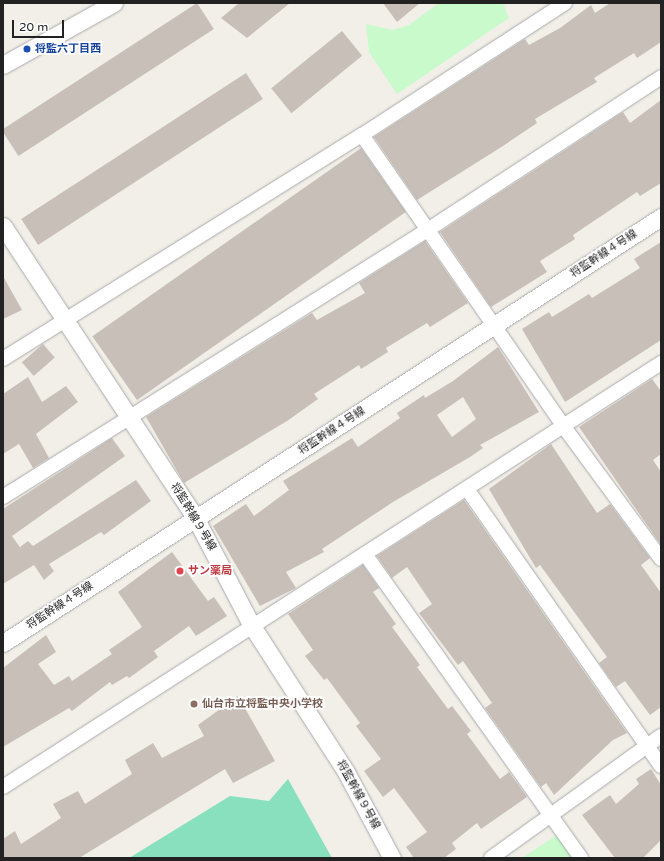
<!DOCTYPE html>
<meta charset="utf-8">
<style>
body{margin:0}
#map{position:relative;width:664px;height:861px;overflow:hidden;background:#f2efe9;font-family:"Varela Round","Noto Sans JP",sans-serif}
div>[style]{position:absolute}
.park>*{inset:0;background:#c8facc}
.pitch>*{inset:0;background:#88e0be}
.building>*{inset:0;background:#c7bfb8;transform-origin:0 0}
.roads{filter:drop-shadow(0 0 1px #a9a9a9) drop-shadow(0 0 1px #a9a9a9)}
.minor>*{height:14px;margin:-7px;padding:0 7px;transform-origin:7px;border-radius:7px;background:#fff}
.tertiary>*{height:17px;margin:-8.5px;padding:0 8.5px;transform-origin:8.5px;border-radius:8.5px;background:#fff}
.dots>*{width:11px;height:11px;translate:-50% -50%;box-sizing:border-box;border:2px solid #fff;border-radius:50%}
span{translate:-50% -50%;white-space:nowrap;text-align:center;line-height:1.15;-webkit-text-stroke:3.5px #fff;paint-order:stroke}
.transit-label{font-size:11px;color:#164399;font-weight:700}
.left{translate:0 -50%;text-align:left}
.street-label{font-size:11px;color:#222}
.health-label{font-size:11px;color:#be3a42;font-weight:700}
.education-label{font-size:11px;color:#785e54;font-weight:700}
.frame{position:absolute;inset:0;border:4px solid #222;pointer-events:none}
.scale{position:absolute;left:12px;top:20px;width:52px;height:18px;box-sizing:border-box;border:2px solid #222;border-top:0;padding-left:5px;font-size:12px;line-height:14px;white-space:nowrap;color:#222;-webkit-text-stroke:3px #fff;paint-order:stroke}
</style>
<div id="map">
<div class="park">
<i style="clip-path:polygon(439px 3px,503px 3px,509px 18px,397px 94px,369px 52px,366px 24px,393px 30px,409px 25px)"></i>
<i style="clip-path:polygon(557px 835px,574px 858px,522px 858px)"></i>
</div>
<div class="pitch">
<i style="clip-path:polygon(288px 779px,332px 858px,129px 858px,230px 796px,269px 801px)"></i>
</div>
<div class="building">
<i style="left:197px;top:3px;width:31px;height:233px;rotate:57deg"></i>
<i style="clip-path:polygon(239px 3px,290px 3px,247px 38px,221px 18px)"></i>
<i style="clip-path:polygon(383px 3px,420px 3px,397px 22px)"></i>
<i style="clip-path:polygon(610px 3px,661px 3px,661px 42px,637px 58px,634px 53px,594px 78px,597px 82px,535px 119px,537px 123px,503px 146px,417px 200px,374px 137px,525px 39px,529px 45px,560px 28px,591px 5px,595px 13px)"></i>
<i style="left:342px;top:31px;width:32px;height:91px;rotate:51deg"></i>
<i style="left:246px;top:73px;width:31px;height:268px;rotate:57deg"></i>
<i style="clip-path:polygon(661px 100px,661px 183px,640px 196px,637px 192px,573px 235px,575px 239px,540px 261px,547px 272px,491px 307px,440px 232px,623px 112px,630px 123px)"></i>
<i style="left:361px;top:148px;width:78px;height:328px;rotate:55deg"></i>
<i style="clip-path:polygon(425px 241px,468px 303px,430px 327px,427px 323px,386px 348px,388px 352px,361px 369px,359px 365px,314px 394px,318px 399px,287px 421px,184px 483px,146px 417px,312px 313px,317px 320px,365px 293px,359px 283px)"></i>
<i style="clip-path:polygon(661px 242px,661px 340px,565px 402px,522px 329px,549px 312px,552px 317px,589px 294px,592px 298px,640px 268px,634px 259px)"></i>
<i style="clip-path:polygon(3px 276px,22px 310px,3px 319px)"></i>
<i style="left:43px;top:344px;width:18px;height:28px;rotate:49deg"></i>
<i style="clip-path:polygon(evenodd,498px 347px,539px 412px,480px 445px,483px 448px,470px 457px,393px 502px,322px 549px,324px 552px,286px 572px,296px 588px,260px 606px,213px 526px,246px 504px,254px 516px,289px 490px,283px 481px,352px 438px,358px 447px,400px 418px,397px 413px,424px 395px,425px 398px,453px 381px,498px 347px,463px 397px,476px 419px,452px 437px,437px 415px,463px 397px)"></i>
<i style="clip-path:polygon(28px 377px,42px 402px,66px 386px,78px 402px,36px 434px,49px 458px,33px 468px,19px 444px,3px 454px,3px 394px)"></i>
<i style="clip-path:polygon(652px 379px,661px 391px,661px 454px,653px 460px,661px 472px,661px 545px,579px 427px)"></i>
<i style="clip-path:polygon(112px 438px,125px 456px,12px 536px,24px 553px,20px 547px,28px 541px,33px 546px,136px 480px,151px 501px,104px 535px,101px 532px,49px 564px,54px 571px,44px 580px,34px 565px,3px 584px,3px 509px)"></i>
<i style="clip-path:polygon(551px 444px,597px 513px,610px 504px,650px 558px,641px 565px,661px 593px,661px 707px,650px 715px,625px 681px,616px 687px,599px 663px,607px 657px,540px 565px,536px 568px,489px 489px)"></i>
<i style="clip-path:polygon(464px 500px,627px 733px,613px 740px,554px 795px,546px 783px,541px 787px,485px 708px,492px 703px,463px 661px,458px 665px,419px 613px,432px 604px,407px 567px,392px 578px,377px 556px)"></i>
<i style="clip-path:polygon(172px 552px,208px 601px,214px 597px,227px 616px,196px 636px,189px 626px,154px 651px,158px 657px,129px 678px,127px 676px,112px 685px,110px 682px,72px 711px,69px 708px,3px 747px,3px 668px,46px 635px,56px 652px,38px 664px,54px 685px,69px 676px,72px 681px,112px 654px,109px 650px,142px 627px,118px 592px)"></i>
<i style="clip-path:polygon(363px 565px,379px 588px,373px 592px,396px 624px,392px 627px,420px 665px,417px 667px,448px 709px,452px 706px,471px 731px,467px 734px,500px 779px,509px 772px,527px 797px,481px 829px,477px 823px,452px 843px,456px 849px,444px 858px,414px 858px,406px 847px,427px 832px,394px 788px,383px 797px,364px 771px,381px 759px,356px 726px,360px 723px,327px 678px,324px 680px,305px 656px,313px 650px,288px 614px)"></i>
<i style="clip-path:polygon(238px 696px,275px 761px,233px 783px,225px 769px,79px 858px,3px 858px,3px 839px,15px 831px,21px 844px,61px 818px,53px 804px,78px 791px,85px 804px,132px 774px,125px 760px,153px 743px,162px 758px,204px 736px,198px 725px)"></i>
<i style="clip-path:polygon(651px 769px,661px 785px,661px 840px,643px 858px,615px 858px,582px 815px,610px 795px,616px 804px,639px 784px,636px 779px)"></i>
</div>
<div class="roads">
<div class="minor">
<i style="left:362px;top:135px;width:355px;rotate:55.3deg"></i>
<i style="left:564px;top:427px;width:164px;rotate:53.7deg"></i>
<i style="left:3px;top:359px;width:423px;rotate:-32deg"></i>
<i style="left:362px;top:135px;width:242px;rotate:-33deg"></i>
<i style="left:467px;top:489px;width:338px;rotate:55deg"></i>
<i style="left:3px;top:497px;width:503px;rotate:-32.17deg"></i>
<i style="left:429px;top:229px;width:277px;rotate:-33.2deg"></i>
<i style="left:365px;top:554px;width:373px;rotate:54.6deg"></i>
<i style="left:3px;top:787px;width:783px;rotate:-32.8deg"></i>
<i style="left:491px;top:858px;width:209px;rotate:-35.7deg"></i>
</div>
<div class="tertiary">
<i style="left:3px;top:65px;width:127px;rotate:-29.2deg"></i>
<i style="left:3px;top:226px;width:351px;rotate:56.6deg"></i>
<i style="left:196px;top:519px;width:121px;rotate:62.4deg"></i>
<i style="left:252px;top:626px;width:174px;rotate:57.2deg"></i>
<i style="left:346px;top:772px;width:98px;rotate:61.9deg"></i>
<i style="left:3px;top:643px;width:784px;rotate:-32.92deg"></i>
</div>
</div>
<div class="dots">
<i style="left:27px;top:49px;background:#1a4fb4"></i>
<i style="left:180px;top:571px;background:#e0444e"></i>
<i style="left:194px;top:704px;background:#8d6e63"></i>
</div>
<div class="transit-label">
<span class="left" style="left:35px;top:49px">将監六丁目西</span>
</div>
<div class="street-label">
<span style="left:604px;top:254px;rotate:-33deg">将監幹線４号線</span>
<span style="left:332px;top:431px;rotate:-33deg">将監幹線４号線</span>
<span style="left:193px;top:517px;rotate:59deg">将監幹線９号線</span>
<span style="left:60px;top:606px;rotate:-33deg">将監幹線４号線</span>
<span style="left:358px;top:795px;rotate:61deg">将監幹線９号線</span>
</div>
<div class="health-label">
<span class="left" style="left:188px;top:571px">サン薬局</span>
</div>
<div class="education-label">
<span class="left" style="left:202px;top:704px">仙台市立将監中央小学校</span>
</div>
<div class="frame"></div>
<div class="scale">20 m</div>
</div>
